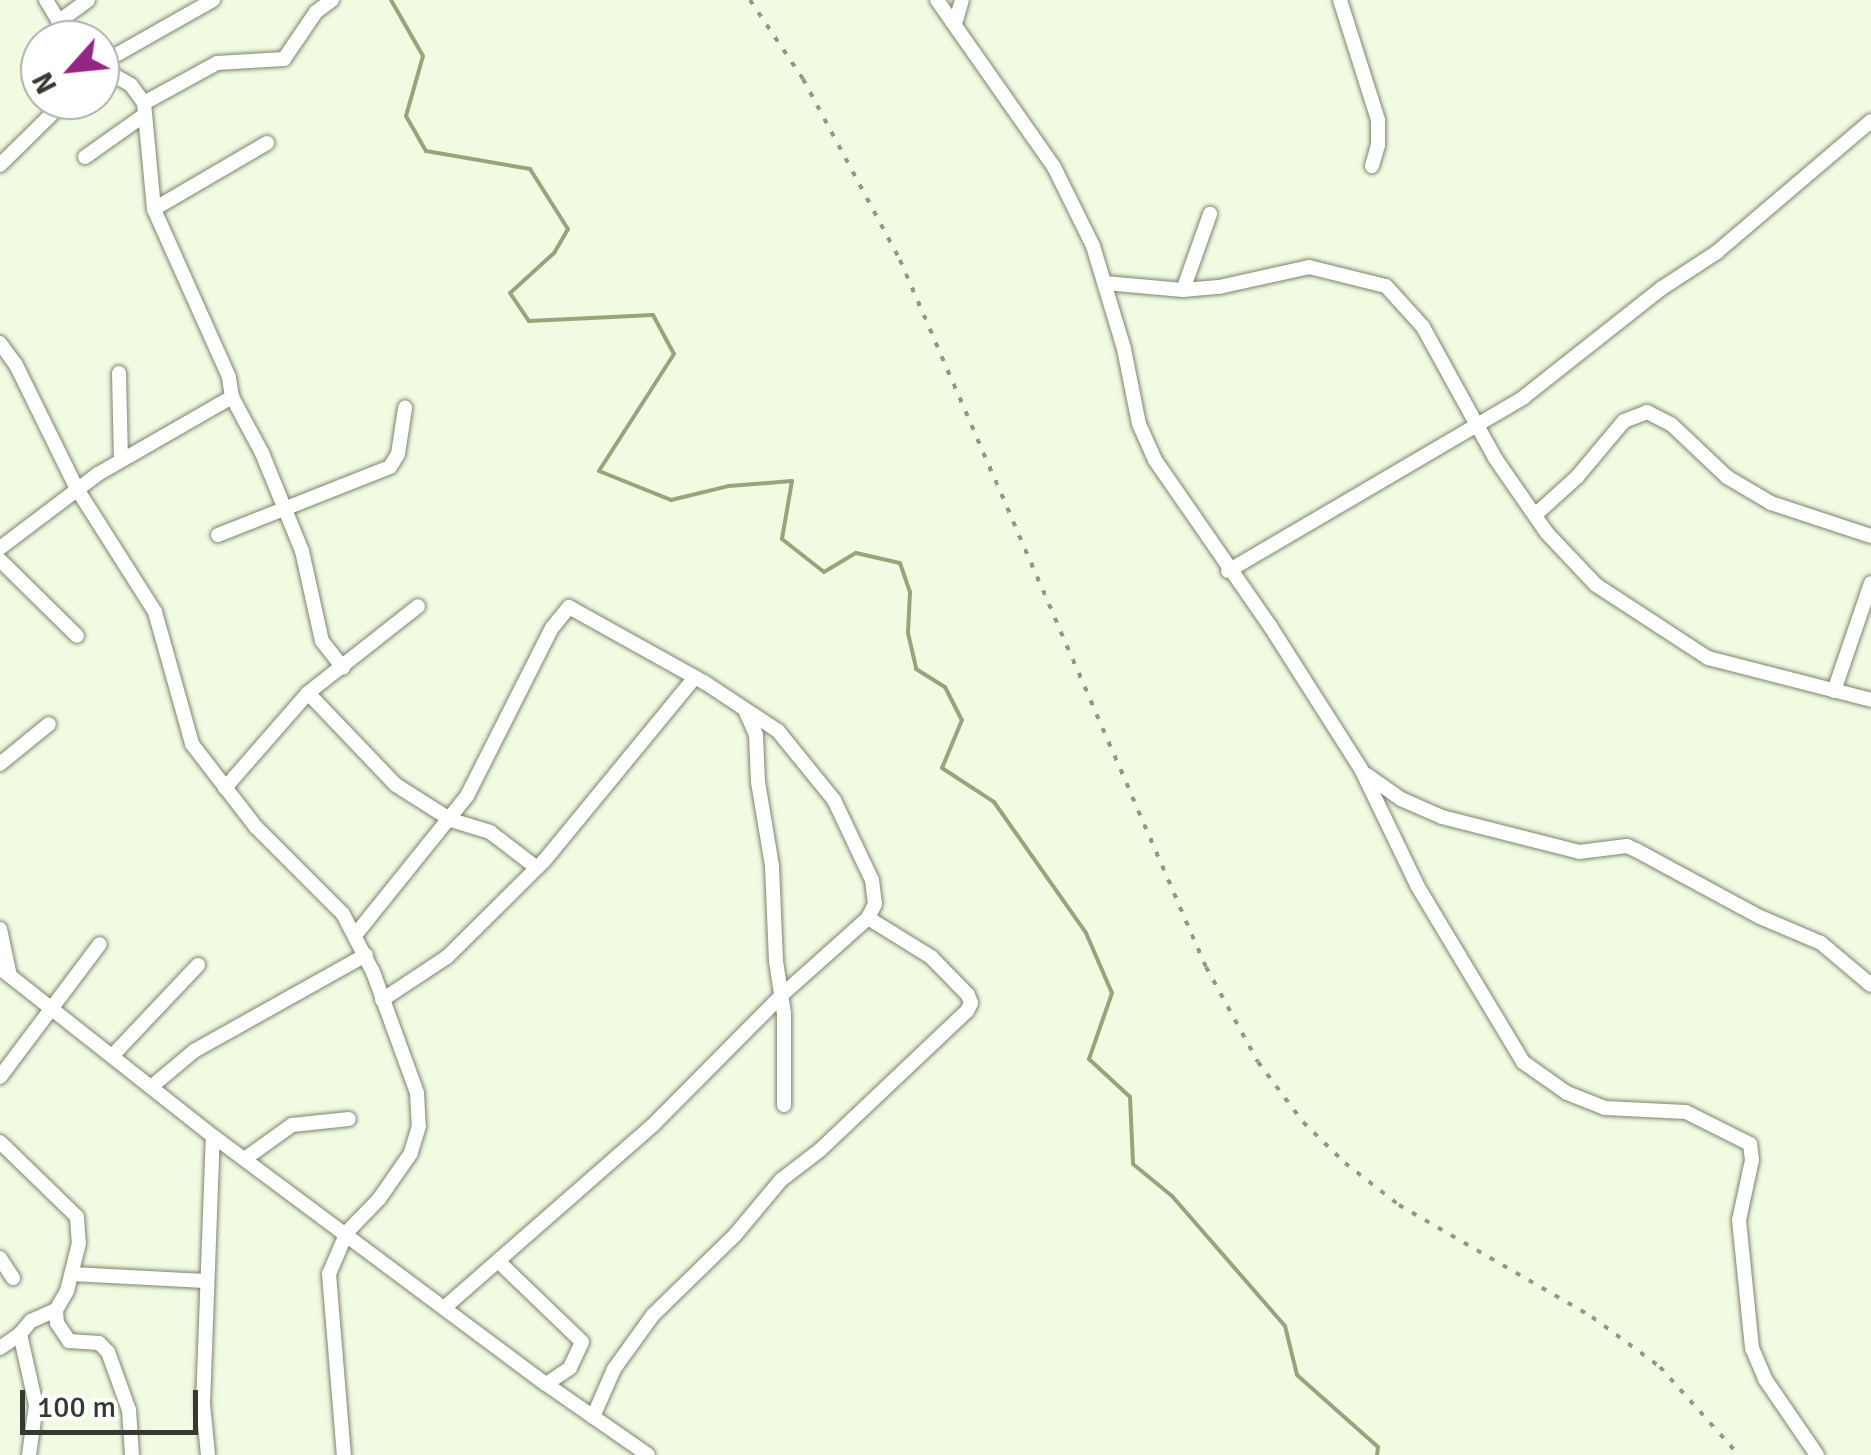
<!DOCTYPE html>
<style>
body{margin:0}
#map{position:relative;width:1871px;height:1455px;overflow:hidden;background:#f1fbe2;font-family:Signika,sans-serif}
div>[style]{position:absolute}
.stream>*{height:4px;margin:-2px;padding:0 2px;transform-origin:2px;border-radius:2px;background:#95a67a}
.roads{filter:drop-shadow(0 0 2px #7b846e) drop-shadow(0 0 2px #7b846e)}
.street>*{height:14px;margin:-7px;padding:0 7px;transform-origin:7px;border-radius:7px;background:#fff}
.rail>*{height:4px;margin-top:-2px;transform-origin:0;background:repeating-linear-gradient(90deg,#919886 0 5px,transparent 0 15px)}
span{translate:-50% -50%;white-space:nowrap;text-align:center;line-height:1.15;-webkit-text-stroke:9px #fff;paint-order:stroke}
.north{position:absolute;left:20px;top:20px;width:100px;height:100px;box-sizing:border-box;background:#fff;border:2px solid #aeb0ac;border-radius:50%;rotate:243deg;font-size:28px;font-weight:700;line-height:40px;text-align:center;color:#35392f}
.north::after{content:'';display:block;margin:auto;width:35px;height:45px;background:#952584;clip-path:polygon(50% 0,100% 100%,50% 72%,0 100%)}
.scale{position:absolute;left:20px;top:1390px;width:178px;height:45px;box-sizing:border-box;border:5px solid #35392f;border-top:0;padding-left:12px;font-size:30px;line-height:35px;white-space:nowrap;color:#35392f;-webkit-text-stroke:8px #fff;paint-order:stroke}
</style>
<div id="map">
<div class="stream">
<i style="left:391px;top:0;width:64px;rotate:60.3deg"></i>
<i style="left:423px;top:56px;width:62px;rotate:105.8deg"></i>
<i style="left:406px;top:116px;width:40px;rotate:60.3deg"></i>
<i style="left:426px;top:151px;width:106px;rotate:9.8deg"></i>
<i style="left:530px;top:169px;width:71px;rotate:57.7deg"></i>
<i style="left:568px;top:229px;width:28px;rotate:120deg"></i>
<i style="left:554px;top:253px;width:59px;rotate:137.7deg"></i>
<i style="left:510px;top:293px;width:34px;rotate:56deg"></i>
<i style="left:529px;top:321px;width:124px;rotate:-2.8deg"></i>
<i style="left:653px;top:315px;width:44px;rotate:61.7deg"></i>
<i style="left:674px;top:354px;width:139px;rotate:122.7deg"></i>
<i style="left:599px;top:471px;width:78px;rotate:21.9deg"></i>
<i style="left:671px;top:500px;width:60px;rotate:-13.6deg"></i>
<i style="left:729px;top:486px;width:63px;rotate:-4.5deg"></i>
<i style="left:792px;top:481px;width:59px;rotate:99.8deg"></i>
<i style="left:782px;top:539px;width:53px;rotate:38.2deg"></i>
<i style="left:824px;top:572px;width:37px;rotate:-31deg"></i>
<i style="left:856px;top:553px;width:45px;rotate:12.8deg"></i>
<i style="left:900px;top:563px;width:31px;rotate:71deg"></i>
<i style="left:910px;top:592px;width:41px;rotate:92.8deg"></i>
<i style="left:908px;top:633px;width:37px;rotate:77deg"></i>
<i style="left:916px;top:669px;width:34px;rotate:32deg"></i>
<i style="left:945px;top:687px;width:37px;rotate:63deg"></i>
<i style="left:962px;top:720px;width:52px;rotate:112.6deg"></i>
<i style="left:942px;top:768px;width:62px;rotate:33.2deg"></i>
<i style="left:994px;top:802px;width:160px;rotate:54.9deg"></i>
<i style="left:1086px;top:933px;width:65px;rotate:66.6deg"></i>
<i style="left:1112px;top:993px;width:70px;rotate:109.2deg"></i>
<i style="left:1089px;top:1059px;width:56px;rotate:42.8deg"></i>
<i style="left:1130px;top:1097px;width:67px;rotate:87.4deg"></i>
<i style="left:1133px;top:1164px;width:50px;rotate:39.4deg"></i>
<i style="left:1172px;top:1196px;width:172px;rotate:49deg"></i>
<i style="left:1285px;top:1326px;width:50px;rotate:76.2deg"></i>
<i style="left:1297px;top:1375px;width:108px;rotate:41.6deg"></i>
<i style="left:1378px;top:1447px;width:8px;rotate:97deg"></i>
</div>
<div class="roads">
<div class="street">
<i style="left:46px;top:0;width:47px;rotate:59deg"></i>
<i style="left:937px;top:0;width:204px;rotate:55deg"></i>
<i style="left:1054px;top:167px;width:88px;rotate:63.7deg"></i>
<i style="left:1093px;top:246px;width:108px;rotate:73.2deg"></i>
<i style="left:1124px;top:349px;width:76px;rotate:78.7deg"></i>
<i style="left:1139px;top:424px;width:39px;rotate:66deg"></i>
<i style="left:1155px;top:460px;width:202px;rotate:55.3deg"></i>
<i style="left:1270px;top:626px;width:169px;rotate:57.5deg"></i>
<i style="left:1361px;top:769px;width:131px;rotate:64.2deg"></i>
<i style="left:1418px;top:887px;width:204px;rotate:59deg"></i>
<i style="left:1523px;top:1062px;width:54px;rotate:35.2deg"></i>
<i style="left:1567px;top:1093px;width:41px;rotate:21.5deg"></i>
<i style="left:1605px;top:1108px;width:81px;rotate:2.8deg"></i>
<i style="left:1686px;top:1112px;width:72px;rotate:26.6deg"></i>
<i style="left:1750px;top:1144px;width:16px;rotate:83deg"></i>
<i style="left:1752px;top:1160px;width:61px;rotate:102.2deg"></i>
<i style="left:1739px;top:1220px;width:129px;rotate:84.2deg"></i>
<i style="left:1752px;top:1348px;width:34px;rotate:67deg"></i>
<i style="left:1765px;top:1379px;width:92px;rotate:55.6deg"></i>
<i style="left:1340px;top:0;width:126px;rotate:72.4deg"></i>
<i style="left:1378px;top:120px;width:25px;rotate:90deg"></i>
<i style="left:1378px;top:145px;width:22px;rotate:106deg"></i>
<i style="left:58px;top:22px;width:37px;rotate:-36deg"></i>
<i style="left:955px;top:24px;width:25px;rotate:-74deg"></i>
<i style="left:100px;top:64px;width:130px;rotate:-29.5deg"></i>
<i style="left:144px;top:103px;width:83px;rotate:-28.7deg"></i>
<i style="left:217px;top:63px;width:67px;rotate:-3.4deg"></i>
<i style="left:284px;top:59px;width:57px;rotate:-55.8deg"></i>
<i style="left:316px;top:12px;width:20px;rotate:-37deg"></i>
<i style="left:85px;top:157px;width:71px;rotate:-35.3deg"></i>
<i style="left:0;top:165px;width:93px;rotate:-44.6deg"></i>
<i style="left:154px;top:209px;width:131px;rotate:-30.3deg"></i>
<i style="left:1105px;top:283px;width:78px;rotate:5.1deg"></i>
<i style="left:1183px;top:290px;width:36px;rotate:-5deg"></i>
<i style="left:1219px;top:287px;width:92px;rotate:-12.5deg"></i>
<i style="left:1309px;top:267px;width:79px;rotate:13.9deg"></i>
<i style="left:1386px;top:286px;width:55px;rotate:47.9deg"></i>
<i style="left:1423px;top:327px;width:149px;rotate:61.2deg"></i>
<i style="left:1495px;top:458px;width:91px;rotate:55.3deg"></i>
<i style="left:1547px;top:533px;width:71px;rotate:46.7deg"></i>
<i style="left:1596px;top:585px;width:134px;rotate:33.1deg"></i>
<i style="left:1708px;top:658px;width:168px;rotate:14.4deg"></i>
<i style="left:1183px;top:290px;width:81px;rotate:-70.4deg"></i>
<i style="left:0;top:343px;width:27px;rotate:54deg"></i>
<i style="left:16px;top:365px;width:138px;rotate:63.8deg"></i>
<i style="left:77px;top:489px;width:146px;rotate:57.6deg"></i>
<i style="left:155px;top:612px;width:137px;rotate:74.3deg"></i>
<i style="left:192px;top:744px;width:105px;rotate:52.4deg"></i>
<i style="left:256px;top:827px;width:123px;rotate:45deg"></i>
<i style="left:343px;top:914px;width:65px;rotate:62.7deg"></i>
<i style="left:373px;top:972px;width:129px;rotate:70deg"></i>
<i style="left:417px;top:1093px;width:33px;rotate:87deg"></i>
<i style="left:419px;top:1126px;width:28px;rotate:107deg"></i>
<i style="left:411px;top:1153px;width:56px;rotate:124.8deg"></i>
<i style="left:379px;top:1199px;width:46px;rotate:134.1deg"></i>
<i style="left:347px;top:1232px;width:46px;rotate:113.2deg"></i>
<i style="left:329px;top:1274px;width:182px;rotate:85.3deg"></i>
<i style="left:119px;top:373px;width:87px;rotate:88.7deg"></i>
<i style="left:232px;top:397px;width:64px;rotate:61.8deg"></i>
<i style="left:262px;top:453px;width:106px;rotate:67.8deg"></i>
<i style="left:302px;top:551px;width:92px;rotate:77.5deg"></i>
<i style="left:322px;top:641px;width:34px;rotate:52deg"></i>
<i style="left:1535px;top:515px;width:57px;rotate:-42.1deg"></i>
<i style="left:1577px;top:477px;width:73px;rotate:-50deg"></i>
<i style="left:1624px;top:421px;width:25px;rotate:-21deg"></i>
<i style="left:1647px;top:412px;width:27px;rotate:27deg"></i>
<i style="left:1671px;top:424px;width:77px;rotate:43.4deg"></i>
<i style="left:1727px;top:477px;width:51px;rotate:30.6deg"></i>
<i style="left:1771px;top:503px;width:105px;rotate:18.3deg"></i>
<i style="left:218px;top:535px;width:185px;rotate:-21.6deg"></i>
<i style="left:390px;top:467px;width:15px;rotate:-58deg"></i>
<i style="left:398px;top:454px;width:47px;rotate:-81.3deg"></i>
<i style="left:0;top:548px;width:123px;rotate:-37.1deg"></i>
<i style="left:98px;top:474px;width:155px;rotate:-29.9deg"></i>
<i style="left:232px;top:397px;width:20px;rotate:-99deg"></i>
<i style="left:229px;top:377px;width:184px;rotate:-114.1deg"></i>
<i style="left:154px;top:209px;width:106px;rotate:-95.4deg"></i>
<i style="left:144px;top:103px;width:22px;rotate:-126deg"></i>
<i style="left:131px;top:85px;width:36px;rotate:-150deg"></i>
<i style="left:0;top:560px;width:108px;rotate:44.6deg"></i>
<i style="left:1228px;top:571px;width:343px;rotate:-30.4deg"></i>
<i style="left:1524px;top:397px;width:176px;rotate:-38.3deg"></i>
<i style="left:1662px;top:288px;width:66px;rotate:-33.2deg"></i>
<i style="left:1717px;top:252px;width:202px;rotate:-40.4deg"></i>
<i style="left:1834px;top:691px;width:114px;rotate:-71.1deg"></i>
<i style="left:308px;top:693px;width:127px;rotate:46.3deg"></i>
<i style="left:396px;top:785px;width:65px;rotate:32.5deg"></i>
<i style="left:451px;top:820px;width:41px;rotate:17.1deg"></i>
<i style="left:490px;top:832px;width:59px;rotate:37.5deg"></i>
<i style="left:745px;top:710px;width:27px;rotate:66deg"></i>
<i style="left:756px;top:735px;width:47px;rotate:87.6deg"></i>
<i style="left:758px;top:782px;width:85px;rotate:80.5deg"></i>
<i style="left:772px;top:866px;width:95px;rotate:87.6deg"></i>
<i style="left:776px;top:961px;width:54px;rotate:81.4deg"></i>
<i style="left:784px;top:1014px;width:91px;rotate:90deg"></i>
<i style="left:0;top:764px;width:63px;rotate:-39.2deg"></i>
<i style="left:1367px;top:775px;width:42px;rotate:35.2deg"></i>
<i style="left:1401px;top:799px;width:45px;rotate:23.7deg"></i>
<i style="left:1442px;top:817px;width:141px;rotate:14.3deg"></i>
<i style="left:1579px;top:852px;width:48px;rotate:-7.1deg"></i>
<i style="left:1627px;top:846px;width:10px;rotate:24deg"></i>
<i style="left:1636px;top:850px;width:141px;rotate:28.4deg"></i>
<i style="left:1760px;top:917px;width:66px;rotate:23.1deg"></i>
<i style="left:1821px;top:943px;width:65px;rotate:40deg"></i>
<i style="left:225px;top:788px;width:126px;rotate:-48.9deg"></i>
<i style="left:308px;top:693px;width:140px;rotate:-38.3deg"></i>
<i style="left:0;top:929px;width:48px;rotate:78deg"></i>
<i style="left:356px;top:934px;width:177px;rotate:-51.2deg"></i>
<i style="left:467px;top:796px;width:188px;rotate:-63.2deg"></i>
<i style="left:552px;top:628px;width:27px;rotate:-51deg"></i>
<i style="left:569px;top:607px;width:154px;rotate:29.1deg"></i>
<i style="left:704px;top:682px;width:89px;rotate:33.5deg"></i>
<i style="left:778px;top:731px;width:89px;rotate:50.9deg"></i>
<i style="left:834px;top:800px;width:89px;rotate:64.6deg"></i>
<i style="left:872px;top:880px;width:24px;rotate:83deg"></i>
<i style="left:875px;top:904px;width:16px;rotate:117deg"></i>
<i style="left:868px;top:918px;width:115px;rotate:138.2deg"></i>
<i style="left:782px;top:995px;width:183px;rotate:134.8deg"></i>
<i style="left:653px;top:1125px;width:278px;rotate:138.8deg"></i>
<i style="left:0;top:968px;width:271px;rotate:38.3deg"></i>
<i style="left:213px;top:1136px;width:415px;rotate:36.7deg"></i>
<i style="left:546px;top:1384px;width:124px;rotate:34.8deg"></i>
<i style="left:382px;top:1000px;width:78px;rotate:-33.5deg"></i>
<i style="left:447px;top:957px;width:136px;rotate:-44.7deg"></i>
<i style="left:544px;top:861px;width:238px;rotate:-50.6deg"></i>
<i style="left:113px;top:1055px;width:124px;rotate:-46.6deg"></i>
<i style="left:0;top:1077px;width:166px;rotate:-53.1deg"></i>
<i style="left:151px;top:1087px;width:56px;rotate:-39.9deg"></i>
<i style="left:194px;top:1051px;width:197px;rotate:-29.2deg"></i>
<i style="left:0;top:1142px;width:107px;rotate:44.2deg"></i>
<i style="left:77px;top:1217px;width:26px;rotate:86deg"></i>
<i style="left:79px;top:1243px;width:49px;rotate:104deg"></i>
<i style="left:67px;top:1291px;width:22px;rotate:120deg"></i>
<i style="left:56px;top:1310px;width:13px;rotate:86deg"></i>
<i style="left:57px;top:1323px;width:22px;rotate:56deg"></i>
<i style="left:69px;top:1341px;width:30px;rotate:4deg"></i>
<i style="left:99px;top:1343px;width:13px;rotate:45deg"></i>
<i style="left:108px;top:1352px;width:62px;rotate:70.1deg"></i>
<i style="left:129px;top:1410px;width:45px;rotate:86.2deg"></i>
<i style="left:246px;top:1158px;width:57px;rotate:-35.7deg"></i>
<i style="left:292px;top:1125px;width:57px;rotate:-6deg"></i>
<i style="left:0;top:1258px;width:24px;rotate:57deg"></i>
<i style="left:499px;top:1262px;width:115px;rotate:43.9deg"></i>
<i style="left:582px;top:1342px;width:29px;rotate:115deg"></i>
<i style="left:570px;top:1368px;width:29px;rotate:146deg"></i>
<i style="left:72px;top:1274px;width:133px;rotate:3deg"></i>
<i style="left:0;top:1348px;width:24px;rotate:-35deg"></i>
<i style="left:593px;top:1417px;width:52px;rotate:-66.4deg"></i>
<i style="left:614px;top:1369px;width:67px;rotate:-54.2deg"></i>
<i style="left:653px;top:1315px;width:115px;rotate:-44.3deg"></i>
<i style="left:735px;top:1235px;width:72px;rotate:-50.1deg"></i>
<i style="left:781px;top:1180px;width:49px;rotate:-37.6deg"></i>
<i style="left:820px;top:1150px;width:202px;rotate:-43.4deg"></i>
<i style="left:967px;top:1011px;width:9px;rotate:-63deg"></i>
<i style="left:971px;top:1003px;width:9px;rotate:-111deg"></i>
<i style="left:968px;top:995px;width:53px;rotate:-134.2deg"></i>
<i style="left:931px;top:957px;width:74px;rotate:-148.2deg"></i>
<i style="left:29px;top:1455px;width:50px;rotate:-82deg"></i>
<i style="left:36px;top:1405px;width:73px;rotate:-102.7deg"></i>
<i style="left:20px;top:1334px;width:17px;rotate:-50deg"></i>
<i style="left:31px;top:1321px;width:27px;rotate:-24deg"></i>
<i style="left:208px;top:1455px;width:51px;rotate:-95.6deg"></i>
<i style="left:203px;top:1404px;width:268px;rotate:-87.9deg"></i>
</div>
</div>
<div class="rail">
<i style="left:750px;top:0;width:95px;rotate:56.1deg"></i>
<i style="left:803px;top:79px;width:205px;rotate:61.8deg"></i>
<i style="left:900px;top:260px;width:770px;rotate:66.6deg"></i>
<i style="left:1206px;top:967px;width:108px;rotate:61.3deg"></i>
<i style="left:1258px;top:1062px;width:75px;rotate:53.1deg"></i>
<i style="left:1303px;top:1122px;width:59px;rotate:44.3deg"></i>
<i style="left:1345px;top:1163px;width:68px;rotate:37.9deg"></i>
<i style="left:1399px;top:1205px;width:223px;rotate:30.1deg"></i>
<i style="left:1592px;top:1317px;width:84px;rotate:36.3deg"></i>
<i style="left:1660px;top:1367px;width:118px;rotate:48.1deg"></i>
</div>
<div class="north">N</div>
<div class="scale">100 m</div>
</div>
